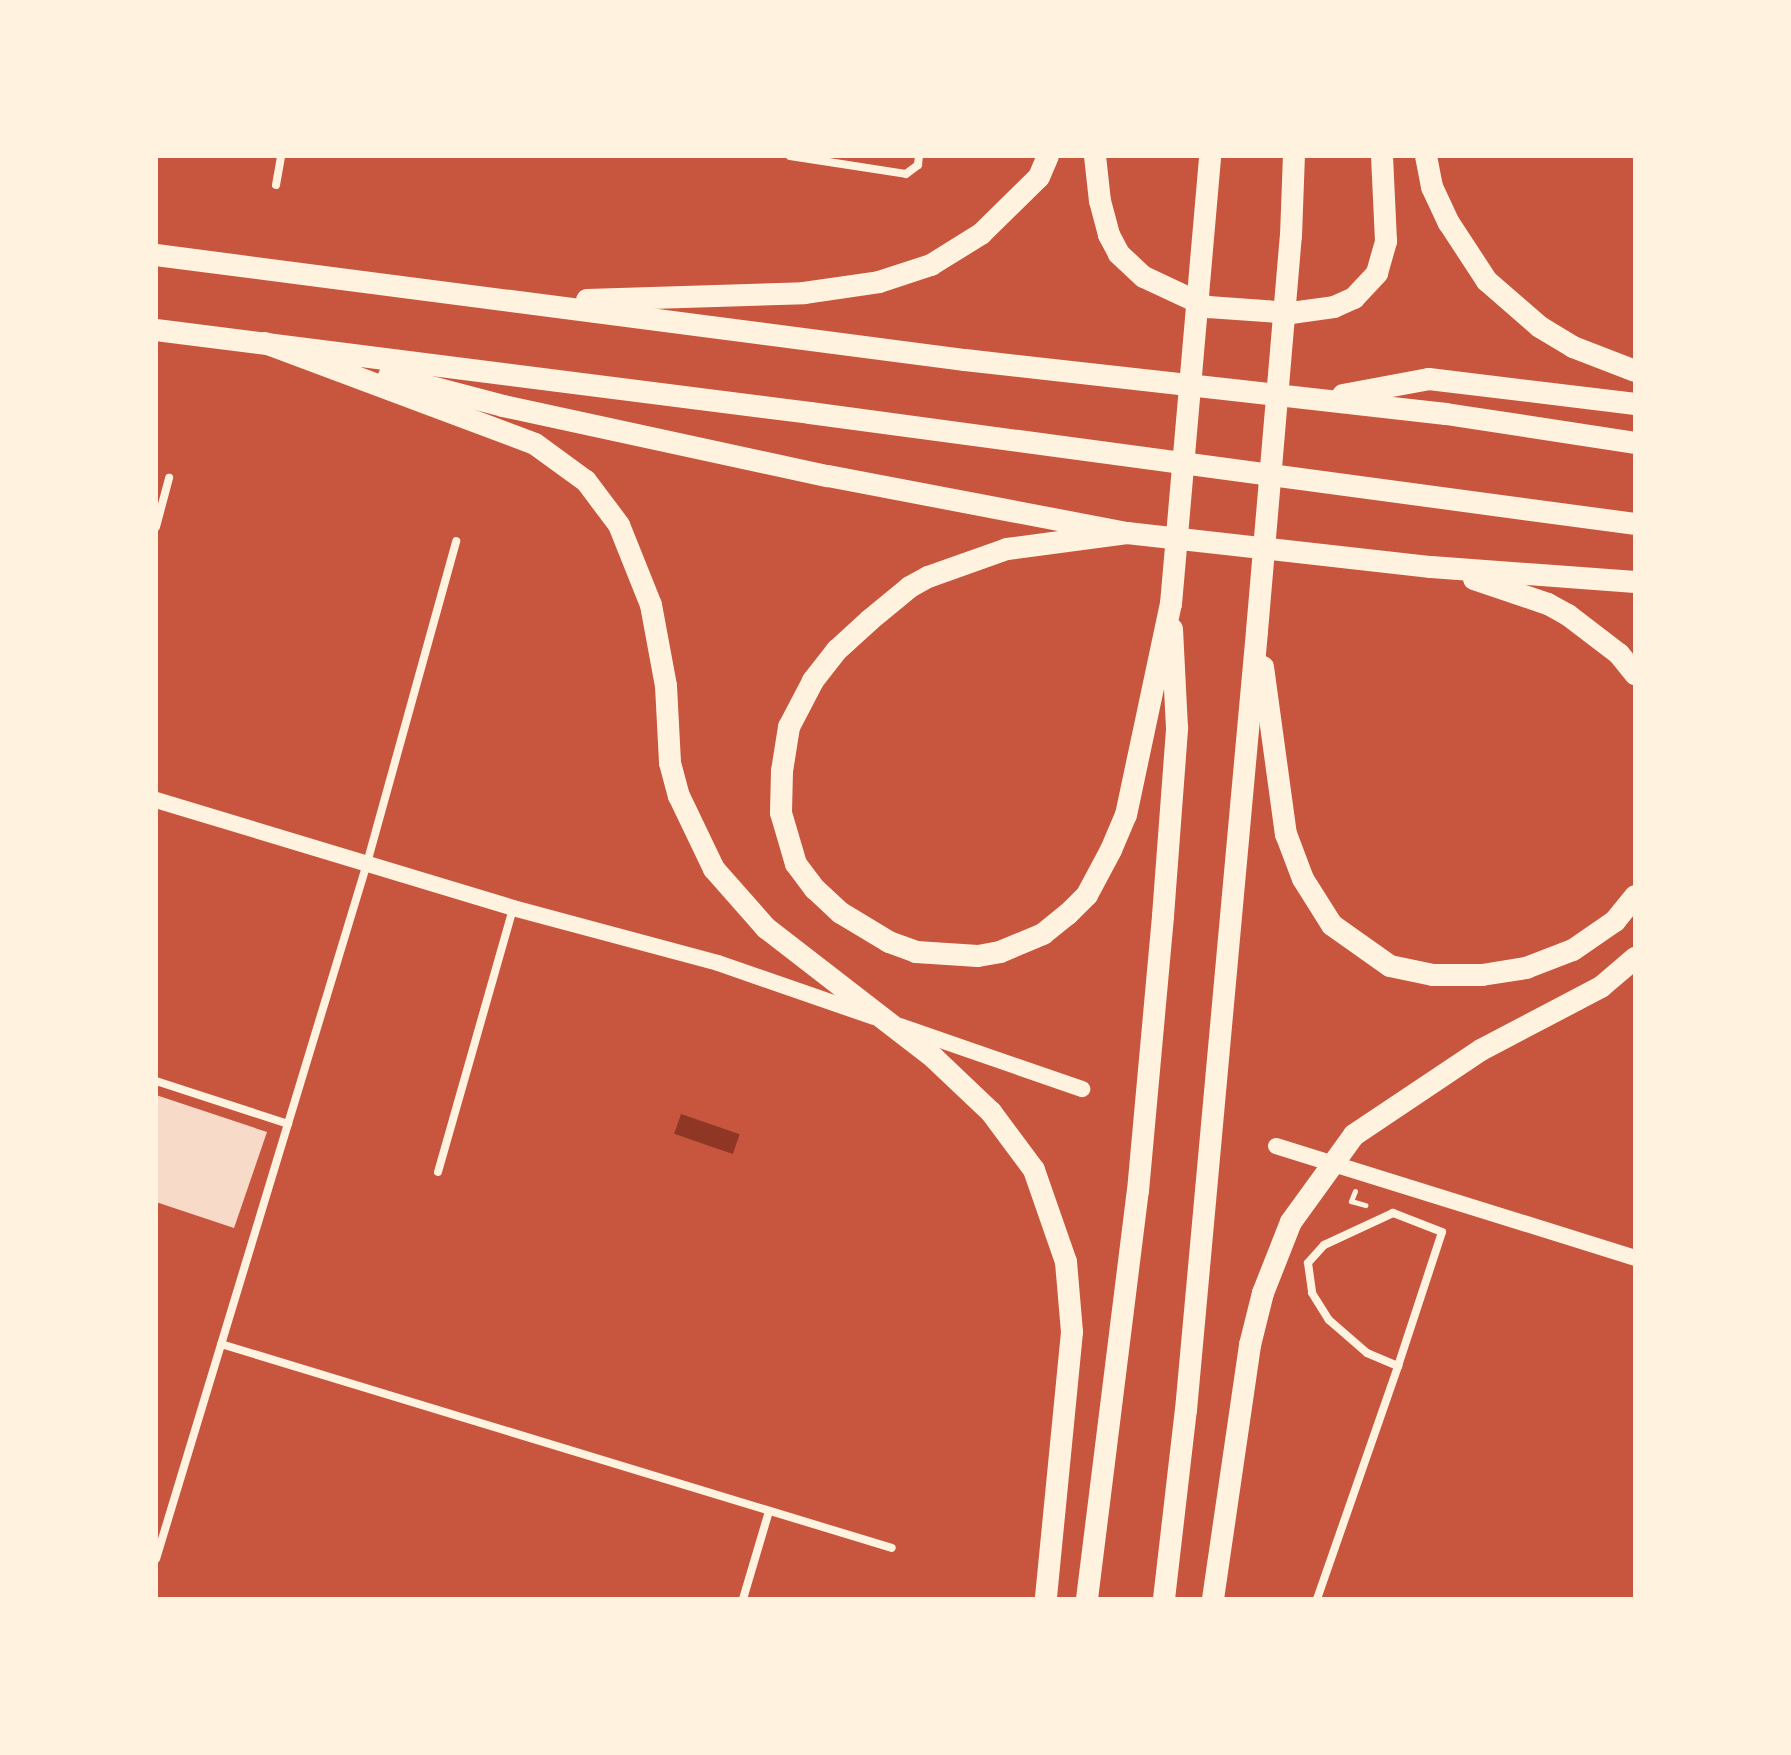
<!DOCTYPE html>
<style>
body{margin:0}
#map{position:relative;width:1791px;height:1755px;overflow:hidden;background:#c8553d;font-family:"PT Sans Narrow",sans-serif}
div>[style]{position:absolute}
.water>*{inset:0;background:#8f3625;transform-origin:0 0}
.building>*{inset:0;background:#f7dbc8}
.path>*{height:5px;margin:-2.5px;padding:0 2.5px;transform-origin:2.5px;border-radius:2.5px;background:#fff3e0}
.minor>*{height:8px;margin:-4px;padding:0 4px;transform-origin:4px;border-radius:4px;background:#fff3e0}
.secondary>*{height:16px;margin:-8px;padding:0 8px;transform-origin:8px;border-radius:8px;background:#fff3e0}
.trunk>*{height:22px;margin:-11px;padding:0 11px;transform-origin:11px;border-radius:11px;background:#fff3e0}
span{translate:-50% -50%;white-space:nowrap;text-align:center;line-height:1.15;-webkit-text-stroke:6px #fff3e0;paint-order:stroke}
.frame{position:absolute;inset:0;border:158px solid #fff3e0;pointer-events:none}
</style>
<div id="map">
<div class="water">
<i style="left:681px;top:1114px;width:62px;height:21px;rotate:19deg"></i>
</div>
<div class="building">
<i style="clip-path:polygon(156px 1095px,267px 1132px,234px 1228px,156px 1202px)"></i>
</div>
<div class="path">
<i style="left:1355px;top:1191px;width:11px;rotate:112deg"></i>
<i style="left:1351px;top:1201px;width:15px;rotate:16deg"></i>
</div>
<div class="minor">
<i style="left:790px;top:156px;width:117px;rotate:8.8deg"></i>
<i style="left:906px;top:174px;width:15px;rotate:-37deg"></i>
<i style="left:918px;top:165px;width:9px;rotate:-84deg"></i>
<i style="left:276px;top:185px;width:29px;rotate:-80deg"></i>
<i style="left:156px;top:527px;width:51px;rotate:-75.1deg"></i>
<i style="left:156px;top:1081px;width:139px;rotate:18deg"></i>
<i style="left:438px;top:1172px;width:273px;rotate:-74.1deg"></i>
<i style="left:221px;top:1344px;width:701px;rotate:16.91deg"></i>
<i style="left:156px;top:1559px;width:727px;rotate:-73.13deg"></i>
<i style="left:367px;top:863px;width:334px;rotate:-74.5deg"></i>
<i style="left:743px;top:1599px;width:92px;rotate:-73.5deg"></i>
<i style="left:1317px;top:1599px;width:247px;rotate:-70.8deg"></i>
<i style="left:1398px;top:1366px;width:141px;rotate:-71.8deg"></i>
<i style="left:1442px;top:1232px;width:53px;rotate:-158.8deg"></i>
<i style="left:1393px;top:1213px;width:76px;rotate:155.1deg"></i>
<i style="left:1324px;top:1245px;width:24px;rotate:132deg"></i>
<i style="left:1308px;top:1263px;width:30px;rotate:82deg"></i>
<i style="left:1312px;top:1293px;width:32px;rotate:58deg"></i>
<i style="left:1329px;top:1320px;width:50px;rotate:41deg"></i>
<i style="left:1367px;top:1353px;width:34px;rotate:23deg"></i>
</div>
<div class="secondary">
<i style="left:156px;top:800px;width:373px;rotate:16.8deg"></i>
<i style="left:513px;top:908px;width:212px;rotate:15deg"></i>
<i style="left:718px;top:963px;width:165px;rotate:19.1deg"></i>
<i style="left:900px;top:1026px;width:193px;rotate:19.1deg"></i>
<i style="left:1276px;top:1146px;width:376px;rotate:17.3deg"></i>
</div>
<div class="trunk">
<i style="left:1095px;top:156px;width:45px;rotate:83.7deg"></i>
<i style="left:1100px;top:201px;width:35px;rotate:75deg"></i>
<i style="left:1109px;top:235px;width:21px;rotate:62deg"></i>
<i style="left:1119px;top:254px;width:34px;rotate:43deg"></i>
<i style="left:1144px;top:277px;width:71px;rotate:25.1deg"></i>
<i style="left:1208px;top:307px;width:83px;rotate:4.1deg"></i>
<i style="left:1291px;top:313px;width:43px;rotate:-7.9deg"></i>
<i style="left:1334px;top:307px;width:22px;rotate:-24deg"></i>
<i style="left:1354px;top:298px;width:34px;rotate:-47deg"></i>
<i style="left:1377px;top:273px;width:33px;rotate:-74deg"></i>
<i style="left:1386px;top:241px;width:85px;rotate:-92.7deg"></i>
<i style="left:1426px;top:156px;width:32px;rotate:79deg"></i>
<i style="left:1432px;top:187px;width:40px;rotate:65deg"></i>
<i style="left:1449px;top:223px;width:69px;rotate:56.8deg"></i>
<i style="left:1487px;top:281px;width:70px;rotate:41deg"></i>
<i style="left:1540px;top:327px;width:39px;rotate:31deg"></i>
<i style="left:1573px;top:347px;width:66px;rotate:21.2deg"></i>
<i style="left:156px;top:255px;width:816px;rotate:7.4deg"></i>
<i style="left:965px;top:360px;width:484px;rotate:6.4deg"></i>
<i style="left:1446px;top:414px;width:191px;rotate:8.7deg"></i>
<i style="left:587px;top:300px;width:217px;rotate:-1.8deg"></i>
<i style="left:804px;top:293px;width:76px;rotate:-8.3deg"></i>
<i style="left:879px;top:282px;width:55px;rotate:-18.1deg"></i>
<i style="left:931px;top:265px;width:59px;rotate:-31.8deg"></i>
<i style="left:981px;top:234px;width:81px;rotate:-44.5deg"></i>
<i style="left:1039px;top:177px;width:23px;rotate:-67deg"></i>
<i style="left:156px;top:330px;width:659px;rotate:7.23deg"></i>
<i style="left:810px;top:413px;width:832px;rotate:7.66deg"></i>
<i style="left:265px;top:343px;width:288px;rotate:20.5deg"></i>
<i style="left:535px;top:444px;width:63px;rotate:36deg"></i>
<i style="left:586px;top:481px;width:55px;rotate:53.1deg"></i>
<i style="left:619px;top:525px;width:86px;rotate:68.2deg"></i>
<i style="left:651px;top:605px;width:82px;rotate:79.5deg"></i>
<i style="left:666px;top:686px;width:77px;rotate:87deg"></i>
<i style="left:670px;top:763px;width:34px;rotate:75deg"></i>
<i style="left:679px;top:796px;width:81px;rotate:64.4deg"></i>
<i style="left:714px;top:869px;width:79px;rotate:48.6deg"></i>
<i style="left:766px;top:928px;width:212px;rotate:37.7deg"></i>
<i style="left:934px;top:1058px;width:79px;rotate:43.5deg"></i>
<i style="left:991px;top:1112px;width:72px;rotate:53.4deg"></i>
<i style="left:1034px;top:1170px;width:97px;rotate:70.8deg"></i>
<i style="left:1066px;top:1262px;width:70px;rotate:85.1deg"></i>
<i style="left:1072px;top:1332px;width:268px;rotate:95.6deg"></i>
<i style="left:389px;top:376px;width:118px;rotate:14.7deg"></i>
<i style="left:503px;top:406px;width:332px;rotate:12.2deg"></i>
<i style="left:828px;top:476px;width:304px;rotate:10.8deg"></i>
<i style="left:1127px;top:533px;width:306px;rotate:6.4deg"></i>
<i style="left:1431px;top:567px;width:205px;rotate:4.2deg"></i>
<i style="left:1343px;top:395px;width:87px;rotate:-10.5deg"></i>
<i style="left:1429px;top:379px;width:208px;rotate:6.9deg"></i>
<i style="left:1127px;top:533px;width:121px;rotate:172.4deg"></i>
<i style="left:1007px;top:549px;width:84px;rotate:160.5deg"></i>
<i style="left:928px;top:577px;width:21px;rotate:151deg"></i>
<i style="left:910px;top:587px;width:52px;rotate:140.5deg"></i>
<i style="left:870px;top:620px;width:45px;rotate:137.7deg"></i>
<i style="left:837px;top:650px;width:39px;rotate:128deg"></i>
<i style="left:813px;top:681px;width:52px;rotate:117.6deg"></i>
<i style="left:789px;top:727px;width:45px;rotate:99deg"></i>
<i style="left:782px;top:771px;width:42px;rotate:91.4deg"></i>
<i style="left:781px;top:813px;width:53px;rotate:73.6deg"></i>
<i style="left:796px;top:864px;width:31px;rotate:53deg"></i>
<i style="left:815px;top:889px;width:35px;rotate:43deg"></i>
<i style="left:841px;top:913px;width:56px;rotate:31.1deg"></i>
<i style="left:889px;top:942px;width:29px;rotate:20deg"></i>
<i style="left:916px;top:952px;width:62px;rotate:3.7deg"></i>
<i style="left:978px;top:956px;width:22px;rotate:-10deg"></i>
<i style="left:1000px;top:952px;width:47px;rotate:-22.7deg"></i>
<i style="left:1043px;top:934px;width:32px;rotate:-39deg"></i>
<i style="left:1068px;top:914px;width:27px;rotate:-45deg"></i>
<i style="left:1087px;top:895px;width:51px;rotate:-61.9deg"></i>
<i style="left:1111px;top:850px;width:38px;rotate:-67deg"></i>
<i style="left:1126px;top:815px;width:216px;rotate:-78deg"></i>
<i style="left:1171px;top:604px;width:450px;rotate:-85deg"></i>
<i style="left:1474px;top:579px;width:78px;rotate:18.7deg"></i>
<i style="left:1548px;top:604px;width:23px;rotate:29deg"></i>
<i style="left:1568px;top:615px;width:64px;rotate:37.4deg"></i>
<i style="left:1619px;top:654px;width:26px;rotate:51deg"></i>
<i style="left:1263px;top:667px;width:169px;rotate:82.2deg"></i>
<i style="left:1286px;top:834px;width:48px;rotate:69.3deg"></i>
<i style="left:1303px;top:879px;width:54px;rotate:57.8deg"></i>
<i style="left:1332px;top:925px;width:71px;rotate:35.3deg"></i>
<i style="left:1390px;top:966px;width:44px;rotate:11.8deg"></i>
<i style="left:1433px;top:975px;width:49px"></i>
<i style="left:1482px;top:975px;width:45px;rotate:-9deg"></i>
<i style="left:1526px;top:968px;width:50px;rotate:-21deg"></i>
<i style="left:1573px;top:950px;width:51px;rotate:-34.6deg"></i>
<i style="left:1615px;top:921px;width:32px;rotate:-51deg"></i>
<i style="left:1087px;top:1599px;width:411px;rotate:-82.9deg"></i>
<i style="left:1138px;top:1191px;width:276px;rotate:-84.8deg"></i>
<i style="left:1163px;top:916px;width:189px;rotate:-85.7deg"></i>
<i style="left:1177px;top:728px;width:99px;rotate:-92.9deg"></i>
<i style="left:1164px;top:1599px;width:190px;rotate:-83.4deg"></i>
<i style="left:1186px;top:1410px;width:782px;rotate:-84.79deg"></i>
<i style="left:1257px;top:631px;width:396px;rotate:-85.1deg"></i>
<i style="left:1291px;top:236px;width:80px;rotate:-87.9deg"></i>
<i style="left:1213px;top:1599px;width:257px;rotate:-81.7deg"></i>
<i style="left:1250px;top:1345px;width:54px;rotate:-76deg"></i>
<i style="left:1263px;top:1293px;width:76px;rotate:-68.5deg"></i>
<i style="left:1291px;top:1222px;width:107px;rotate:-54.1deg"></i>
<i style="left:1354px;top:1135px;width:153px;rotate:-33.8deg"></i>
<i style="left:1481px;top:1050px;width:136px;rotate:-27.7deg"></i>
<i style="left:1601px;top:987px;width:45px;rotate:-40.5deg"></i>
</div>
<div class="frame"></div>
</div>
